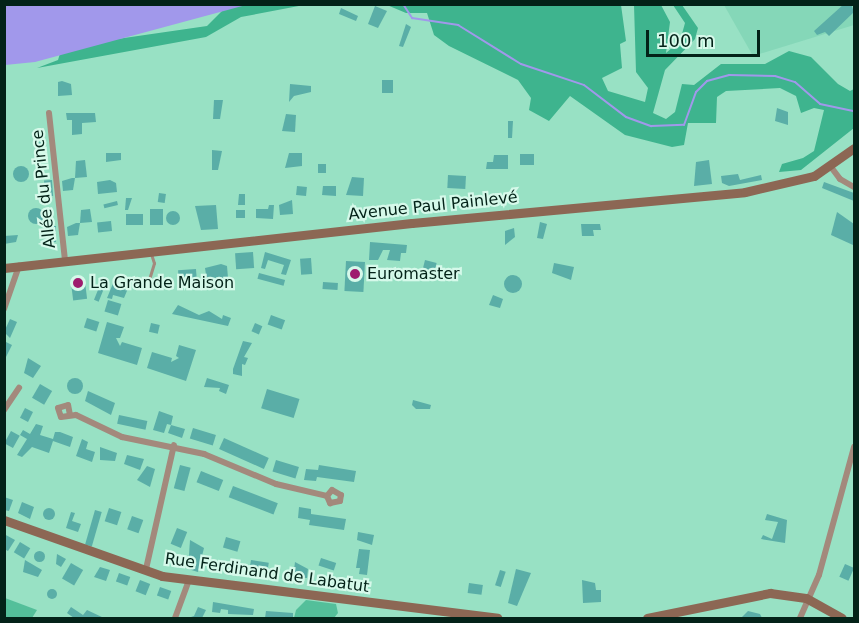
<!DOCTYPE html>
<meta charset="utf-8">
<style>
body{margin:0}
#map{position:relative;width:859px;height:623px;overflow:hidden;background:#98e1c4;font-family:"DejaVu Sans",sans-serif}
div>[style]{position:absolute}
.built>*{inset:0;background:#85d7b8}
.green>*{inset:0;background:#54bf9a}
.forest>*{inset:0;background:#3eb48e}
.water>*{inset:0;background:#a198eb}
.stream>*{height:2px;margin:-1px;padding:0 1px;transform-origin:1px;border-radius:1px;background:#a198eb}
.building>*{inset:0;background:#5aaea7;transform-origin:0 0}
.round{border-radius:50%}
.lane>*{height:3px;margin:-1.5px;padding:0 1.5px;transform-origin:1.5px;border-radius:1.5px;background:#a3897c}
.street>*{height:6px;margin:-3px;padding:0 3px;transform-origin:3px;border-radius:3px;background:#a3897c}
.secondary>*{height:9px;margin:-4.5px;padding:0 4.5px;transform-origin:4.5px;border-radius:4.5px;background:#8c6754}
.dots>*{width:16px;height:16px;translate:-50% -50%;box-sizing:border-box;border:3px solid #d6f9ea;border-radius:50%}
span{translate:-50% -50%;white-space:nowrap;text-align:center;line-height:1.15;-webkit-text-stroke:4.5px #d6f9ea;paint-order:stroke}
.street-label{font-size:16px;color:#032218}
.poi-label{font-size:16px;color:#032218}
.left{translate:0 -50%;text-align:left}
.frame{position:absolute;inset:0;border:6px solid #032218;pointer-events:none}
.scale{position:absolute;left:646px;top:30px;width:114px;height:27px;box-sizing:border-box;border:3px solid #032218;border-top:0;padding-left:8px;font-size:18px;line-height:21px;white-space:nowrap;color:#032218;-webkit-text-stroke:4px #d6f9ea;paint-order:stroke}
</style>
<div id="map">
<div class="built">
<i style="clip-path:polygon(724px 5px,854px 5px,854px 25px,753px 56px)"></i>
</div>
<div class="green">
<i style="clip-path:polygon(4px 598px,5px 598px,37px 610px,32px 618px,5px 618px)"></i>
<i style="clip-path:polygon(306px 600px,336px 604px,338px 613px,334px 618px,294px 618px,296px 610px)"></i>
</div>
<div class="forest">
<i style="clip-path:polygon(238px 5px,304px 5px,241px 17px,206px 37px,37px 68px,58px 60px,62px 47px,207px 26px,226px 7px)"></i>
<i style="clip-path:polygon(387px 5px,621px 5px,626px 41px,620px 44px,622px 68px,602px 78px,608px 91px,645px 102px,648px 88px,636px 72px,634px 5px,661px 5px,670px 22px,666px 53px,680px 41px,685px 23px,673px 5px,682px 5px,698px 28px,695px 39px,665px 70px,653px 113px,666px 119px,675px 112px,682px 84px,694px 85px,721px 64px,765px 64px,789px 51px,811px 57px,838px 84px,850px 91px,854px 89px,854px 128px,801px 170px,779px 172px,782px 164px,803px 158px,814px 151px,824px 110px,814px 108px,801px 113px,796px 96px,780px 88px,726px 91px,717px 97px,716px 123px,688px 123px,684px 145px,672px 147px,625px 135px,570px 96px,549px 121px,529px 110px,531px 98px,518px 80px,449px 46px,434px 35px,427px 13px,406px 13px)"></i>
</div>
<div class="water">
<i style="clip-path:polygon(4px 5px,5px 4px,246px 5px,35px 62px,5px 65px)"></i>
</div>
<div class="stream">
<i style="left:403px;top:4px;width:17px;rotate:57deg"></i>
<i style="left:412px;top:18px;width:47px;rotate:8.7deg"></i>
<i style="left:458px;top:25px;width:74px;rotate:31.8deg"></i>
<i style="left:521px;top:64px;width:66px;rotate:18.4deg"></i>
<i style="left:584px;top:85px;width:53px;rotate:37.3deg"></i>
<i style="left:626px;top:117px;width:27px;rotate:20deg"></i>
<i style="left:651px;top:126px;width:33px;rotate:-2deg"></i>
<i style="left:684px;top:125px;width:35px;rotate:-70deg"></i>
<i style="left:696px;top:92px;width:16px;rotate:-45deg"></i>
<i style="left:707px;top:81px;width:23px;rotate:-15deg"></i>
<i style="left:729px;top:75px;width:46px;rotate:1.2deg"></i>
<i style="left:775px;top:76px;width:21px;rotate:17deg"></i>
<i style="left:795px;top:82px;width:33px;rotate:41deg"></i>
<i style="left:820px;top:104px;width:35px;rotate:12deg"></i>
</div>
<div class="building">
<i style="clip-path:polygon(844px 4px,851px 4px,854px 12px,829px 36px,825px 32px,817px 35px,814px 31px)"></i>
<i style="clip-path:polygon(375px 6px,387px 11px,378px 28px,368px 24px)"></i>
<i style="clip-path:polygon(341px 8px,358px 16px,356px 21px,339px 14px)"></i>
<i style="clip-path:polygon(406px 24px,411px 27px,403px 47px,399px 46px)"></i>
<i style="left:382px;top:80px;width:11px;height:13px"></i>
<i style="clip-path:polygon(62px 81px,71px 84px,72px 95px,58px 96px,58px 82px)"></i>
<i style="clip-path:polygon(290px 84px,311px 86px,311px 92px,294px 96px,289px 102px)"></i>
<i style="clip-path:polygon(214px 100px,223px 100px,220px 119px,213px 119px)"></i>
<i style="clip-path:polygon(777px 108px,788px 112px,788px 125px,775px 121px)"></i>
<i style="clip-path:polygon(66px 113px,95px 113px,96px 122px,82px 123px,82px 134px,72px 135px,72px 120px,67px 120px)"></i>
<i style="clip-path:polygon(286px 114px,296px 115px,295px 132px,282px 131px)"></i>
<i style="clip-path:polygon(508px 121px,513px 121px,512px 138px,508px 138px)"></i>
<i style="clip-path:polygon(41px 142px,47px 157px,45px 162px,34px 163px,34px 159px,38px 158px,37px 143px)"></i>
<i style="clip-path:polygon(212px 150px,222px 151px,218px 170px,212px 170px)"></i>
<i style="clip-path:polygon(106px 153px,121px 153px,121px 160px,106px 162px)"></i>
<i style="clip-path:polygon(289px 153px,302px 153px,302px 166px,285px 168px)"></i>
<i style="left:520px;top:154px;width:14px;height:11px"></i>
<i style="clip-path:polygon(494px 155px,508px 155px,508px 169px,486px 169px,487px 162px,493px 162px)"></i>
<i style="clip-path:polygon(85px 160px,87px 177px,75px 178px,76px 161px)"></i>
<i style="clip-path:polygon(709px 160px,712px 184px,694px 186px,696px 162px)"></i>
<i style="left:318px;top:164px;width:8px;height:9px"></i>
<i class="round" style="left:13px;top:166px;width:16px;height:16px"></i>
<i style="clip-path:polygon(738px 174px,740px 180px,761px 175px,762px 180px,729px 186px,722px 183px,721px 176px)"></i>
<i style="left:448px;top:175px;width:18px;height:13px;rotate:3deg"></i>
<i style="clip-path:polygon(352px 177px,364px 178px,363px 196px,346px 195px)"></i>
<i style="clip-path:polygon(72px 178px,75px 178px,73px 190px,63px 191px,62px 181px)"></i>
<i style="left:52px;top:180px;width:16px;height:8px;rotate:86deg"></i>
<i style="clip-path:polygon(110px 180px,116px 183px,117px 192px,98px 194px,97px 182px)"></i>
<i style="clip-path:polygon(824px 182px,854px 193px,854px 201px,822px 188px)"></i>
<i style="left:297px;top:186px;width:10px;height:9px;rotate:6deg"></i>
<i style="clip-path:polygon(323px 186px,336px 186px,336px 196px,322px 195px)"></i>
<i style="left:159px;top:193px;width:7px;height:9px;rotate:8deg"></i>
<i style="clip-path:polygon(239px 194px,245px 194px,245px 205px,238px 205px)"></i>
<i style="clip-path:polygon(126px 198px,132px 198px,128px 210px,125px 210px)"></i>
<i style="clip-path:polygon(292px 200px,293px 214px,280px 215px,279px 205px)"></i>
<i style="left:117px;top:201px;width:4px;height:14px;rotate:76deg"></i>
<i style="clip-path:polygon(216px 205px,218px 229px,201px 230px,195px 206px)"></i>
<i style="clip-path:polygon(269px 205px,274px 205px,273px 219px,256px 218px,256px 209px,268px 209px)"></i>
<i class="round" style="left:28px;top:208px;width:16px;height:16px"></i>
<i style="clip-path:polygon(90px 209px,92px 222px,80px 223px,81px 210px)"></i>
<i style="left:150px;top:209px;width:13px;height:16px"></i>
<i style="left:236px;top:210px;width:9px;height:8px"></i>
<i class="round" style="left:166px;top:211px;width:14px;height:14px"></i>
<i style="clip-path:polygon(837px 212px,854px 224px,853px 245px,831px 235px)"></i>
<i style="left:143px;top:214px;width:11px;height:17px;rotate:90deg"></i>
<i style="left:111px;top:221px;width:10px;height:14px;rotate:84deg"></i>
<i style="clip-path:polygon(540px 222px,547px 224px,543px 239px,537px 238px)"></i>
<i style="clip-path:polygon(76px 223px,80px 223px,78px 235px,68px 236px,67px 227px)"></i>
<i style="clip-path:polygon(581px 224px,600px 224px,601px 230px,593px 230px,594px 236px,582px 236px)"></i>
<i style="left:48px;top:226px;width:8px;height:16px"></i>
<i style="clip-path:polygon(514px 228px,515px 237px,505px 245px,505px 231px)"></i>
<i style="clip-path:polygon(18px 235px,16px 242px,4px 244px,4px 236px)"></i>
<i style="clip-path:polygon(370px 242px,407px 245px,406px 253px,401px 253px,400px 261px,387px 260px,390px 250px,383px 250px,378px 260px,369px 260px)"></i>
<i style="left:253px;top:252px;width:16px;height:18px;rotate:86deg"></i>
<i style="clip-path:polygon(265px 252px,291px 260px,286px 275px,281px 274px,284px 265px,268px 260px,265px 269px,261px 268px)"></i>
<i style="left:311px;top:258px;width:16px;height:11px;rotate:86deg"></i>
<i style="left:425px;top:260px;width:12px;height:12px;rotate:14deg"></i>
<i style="left:346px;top:261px;width:19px;height:30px;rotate:3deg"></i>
<i style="clip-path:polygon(554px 263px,574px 267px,571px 280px,552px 273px)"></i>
<i style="clip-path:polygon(221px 264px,227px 266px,228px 278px,207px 281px,205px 268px)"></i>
<i style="left:196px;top:269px;width:13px;height:18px;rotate:86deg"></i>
<i style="left:259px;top:273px;width:27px;height:6px;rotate:15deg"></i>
<i class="round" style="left:504px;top:275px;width:18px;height:18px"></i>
<i style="clip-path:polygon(114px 281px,129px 286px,124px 298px,113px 295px,112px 299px,107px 298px)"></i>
<i style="left:85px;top:282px;width:17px;height:14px;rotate:83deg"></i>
<i style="left:323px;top:282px;width:15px;height:7px;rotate:4deg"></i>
<i style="left:100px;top:285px;width:5px;height:16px;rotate:22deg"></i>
<i style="clip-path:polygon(493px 295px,503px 299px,500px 308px,489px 305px)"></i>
<i style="left:108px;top:300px;width:14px;height:12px;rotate:17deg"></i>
<i style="clip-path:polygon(178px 305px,199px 315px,209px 311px,222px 319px,223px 315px,231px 318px,228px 326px,172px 314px)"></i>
<i style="left:271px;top:315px;width:15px;height:10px;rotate:20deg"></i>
<i style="left:87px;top:318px;width:13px;height:10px;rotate:18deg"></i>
<i style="clip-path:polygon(10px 319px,17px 322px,10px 338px,4px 332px)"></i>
<i style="clip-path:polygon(107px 322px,124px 327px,120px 338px,116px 338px,120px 346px,122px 342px,142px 348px,137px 365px,98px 353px)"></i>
<i style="left:151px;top:323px;width:9px;height:9px;rotate:13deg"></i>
<i style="left:255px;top:323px;width:8px;height:9px;rotate:23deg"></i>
<i style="clip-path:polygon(4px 341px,12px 345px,4px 361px)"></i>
<i style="clip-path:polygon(243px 341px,252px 343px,244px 357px,248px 358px,245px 365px,242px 364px,242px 376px,233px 374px,233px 369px)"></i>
<i style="clip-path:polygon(179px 345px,196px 350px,186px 381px,147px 368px,152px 352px,172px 358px,171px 362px,179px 358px,176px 356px)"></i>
<i style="clip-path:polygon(28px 358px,41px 366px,33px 378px,24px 373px)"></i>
<i style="clip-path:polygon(207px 378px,229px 385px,226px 394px,219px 391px,220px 388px,204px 387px)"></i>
<i class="round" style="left:67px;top:378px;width:16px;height:16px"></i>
<i style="left:40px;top:384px;width:14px;height:16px;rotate:30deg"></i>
<i style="left:267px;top:389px;width:34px;height:20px;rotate:17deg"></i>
<i style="clip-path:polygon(88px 391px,115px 403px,111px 415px,85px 401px)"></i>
<i style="clip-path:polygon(413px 400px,431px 405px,430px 409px,416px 409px,412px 405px)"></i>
<i style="left:25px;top:408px;width:9px;height:11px;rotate:27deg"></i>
<i style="clip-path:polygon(159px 411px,173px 416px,171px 425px,185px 429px,182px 438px,168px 433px,171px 425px,167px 424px,164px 433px,153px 430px)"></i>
<i style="left:119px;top:415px;width:29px;height:9px;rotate:12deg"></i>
<i style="clip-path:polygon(36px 424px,43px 426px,40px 435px,53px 439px,55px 432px,60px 432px,73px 437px,70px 447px,53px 441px,49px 453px,32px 447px,22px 457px,17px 455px,27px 439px,20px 435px,23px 430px,30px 434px)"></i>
<i style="left:193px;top:428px;width:24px;height:11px;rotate:17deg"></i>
<i style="left:11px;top:431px;width:10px;height:14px;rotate:29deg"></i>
<i style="left:224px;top:438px;width:49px;height:12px;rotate:24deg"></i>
<i style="clip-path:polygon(82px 439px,88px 442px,86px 449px,95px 452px,92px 462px,76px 456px)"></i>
<i style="clip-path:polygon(100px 447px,117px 453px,115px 461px,100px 460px)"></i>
<i style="clip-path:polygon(127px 455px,144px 459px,140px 470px,124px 464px)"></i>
<i style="left:276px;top:460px;width:24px;height:12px;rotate:17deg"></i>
<i style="left:180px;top:465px;width:11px;height:24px;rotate:15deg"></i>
<i style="clip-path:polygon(319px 465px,356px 471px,354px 482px,317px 477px,316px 481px,304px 480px,306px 469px,318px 470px)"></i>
<i style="clip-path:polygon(147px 466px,155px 469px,150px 487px,137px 480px)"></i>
<i style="left:201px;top:471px;width:24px;height:12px;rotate:22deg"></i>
<i style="left:233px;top:486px;width:48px;height:12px;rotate:21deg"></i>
<i style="clip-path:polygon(4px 497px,13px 500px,9px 511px,4px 510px)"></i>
<i style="clip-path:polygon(22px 502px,34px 507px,30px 519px,18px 513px)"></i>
<i style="clip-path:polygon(299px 507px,311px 509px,311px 514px,346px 519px,344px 530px,309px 525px,310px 520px,298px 518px)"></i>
<i class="round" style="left:43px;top:508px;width:12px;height:12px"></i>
<i style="left:109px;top:508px;width:13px;height:14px;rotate:18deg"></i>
<i style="left:95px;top:510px;width:7px;height:36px;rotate:16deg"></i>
<i style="clip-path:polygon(71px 512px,75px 513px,72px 521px,81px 524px,78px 532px,66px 528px)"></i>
<i style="clip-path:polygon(767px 514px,787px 520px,785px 543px,761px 539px,763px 535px,772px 539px,778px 522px,765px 520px)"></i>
<i style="left:132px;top:516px;width:12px;height:14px;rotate:20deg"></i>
<i style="left:177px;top:528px;width:11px;height:17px;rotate:22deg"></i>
<i style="clip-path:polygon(358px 532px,374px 535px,372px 545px,357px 540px)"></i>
<i style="clip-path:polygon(4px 534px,15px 540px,8px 551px,4px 549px)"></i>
<i style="left:226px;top:537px;width:15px;height:11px;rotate:16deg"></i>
<i style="clip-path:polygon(190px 540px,204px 548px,198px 572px,188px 569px)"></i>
<i style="left:20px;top:542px;width:12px;height:12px;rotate:31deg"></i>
<i style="clip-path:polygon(359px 549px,370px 550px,367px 575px,359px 574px,360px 568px,356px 568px)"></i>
<i class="round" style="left:33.5px;top:550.5px;width:11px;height:11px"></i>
<i style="clip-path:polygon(57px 554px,66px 559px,61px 567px,56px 564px)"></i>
<i style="left:321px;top:558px;width:16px;height:8px;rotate:18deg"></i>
<i style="clip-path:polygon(25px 560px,42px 570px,38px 577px,23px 572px)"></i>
<i style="left:251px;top:560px;width:18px;height:12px;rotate:9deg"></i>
<i style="clip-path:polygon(295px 562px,308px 569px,307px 578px,293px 577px)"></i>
<i style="left:71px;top:563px;width:14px;height:18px;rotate:30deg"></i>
<i style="left:845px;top:564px;width:10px;height:14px;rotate:24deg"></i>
<i style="clip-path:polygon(100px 567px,110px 570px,106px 581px,94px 577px)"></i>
<i style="clip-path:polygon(516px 569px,531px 573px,517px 606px,508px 603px)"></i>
<i style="left:500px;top:570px;width:6px;height:16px;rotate:18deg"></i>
<i style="left:119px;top:573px;width:12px;height:9px;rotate:20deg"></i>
<i style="left:140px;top:580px;width:11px;height:12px;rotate:22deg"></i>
<i style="clip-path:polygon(582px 580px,595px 583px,596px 590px,601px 590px,601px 602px,583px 603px)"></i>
<i style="left:469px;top:583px;width:14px;height:10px;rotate:8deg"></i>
<i style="left:160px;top:587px;width:12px;height:9px;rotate:20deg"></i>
<i class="round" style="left:47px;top:589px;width:10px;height:10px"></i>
<i style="clip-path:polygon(213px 602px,254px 609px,253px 615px,228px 614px,228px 610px,221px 609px,220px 613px,212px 612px)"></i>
<i style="clip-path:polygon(71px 607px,83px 615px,87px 610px,104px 618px,74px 618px,67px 613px)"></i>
<i style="clip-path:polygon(198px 607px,206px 610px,202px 618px,188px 618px,194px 616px)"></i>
<i style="clip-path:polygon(266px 611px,293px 613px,293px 618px,265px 618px)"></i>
<i style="clip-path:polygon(748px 611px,760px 614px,762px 618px,741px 618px)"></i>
</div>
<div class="lane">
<i style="left:147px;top:286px;width:24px;rotate:-73deg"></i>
<i style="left:154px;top:263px;width:9px;rotate:-108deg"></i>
</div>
<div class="street">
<i style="left:49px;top:113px;width:149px;rotate:83.8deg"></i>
<i style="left:831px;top:167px;width:15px;rotate:53deg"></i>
<i style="left:840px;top:179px;width:16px;rotate:30deg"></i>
<i style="left:4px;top:309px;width:46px;rotate:-70.8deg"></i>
<i style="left:4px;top:410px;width:27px;rotate:-56deg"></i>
<i style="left:70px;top:415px;width:10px;rotate:-101deg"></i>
<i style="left:68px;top:405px;width:10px;rotate:163deg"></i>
<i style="left:58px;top:408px;width:9px;rotate:72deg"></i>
<i style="left:61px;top:417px;width:15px;rotate:-8deg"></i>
<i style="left:76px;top:415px;width:51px;rotate:25.6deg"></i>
<i style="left:122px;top:437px;width:84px;rotate:11.7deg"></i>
<i style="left:204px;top:454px;width:78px;rotate:22.6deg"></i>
<i style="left:276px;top:484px;width:52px;rotate:13.2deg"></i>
<i style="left:327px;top:496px;width:8px;rotate:67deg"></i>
<i style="left:330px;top:503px;width:10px;rotate:-11deg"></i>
<i style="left:340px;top:501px;width:6px;rotate:-81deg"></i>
<i style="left:341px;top:495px;width:10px;rotate:-151deg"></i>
<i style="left:332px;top:490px;width:8px;rotate:130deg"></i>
<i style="left:146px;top:569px;width:127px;rotate:-77.3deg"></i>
<i style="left:175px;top:618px;width:40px;rotate:-69.8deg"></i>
<i style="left:800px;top:618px;width:47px;rotate:-66.2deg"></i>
<i style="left:819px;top:575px;width:133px;rotate:-74.7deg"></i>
</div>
<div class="secondary">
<i style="left:4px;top:268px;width:410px;rotate:-6.3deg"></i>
<i style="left:412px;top:223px;width:334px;rotate:-5.3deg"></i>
<i style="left:745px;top:192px;width:71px;rotate:-13.1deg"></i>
<i style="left:814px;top:176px;width:49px;rotate:-35deg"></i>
<i style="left:4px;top:520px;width:168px;rotate:19.5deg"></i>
<i style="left:162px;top:576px;width:338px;rotate:7.1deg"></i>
<i style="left:647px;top:618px;width:126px;rotate:-11.5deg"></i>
<i style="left:770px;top:593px;width:36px;rotate:8deg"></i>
<i style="left:806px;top:598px;width:41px;rotate:29.1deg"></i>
</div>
<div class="dots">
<i style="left:355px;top:274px;background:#9e1c6e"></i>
<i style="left:78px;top:283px;background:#9e1c6e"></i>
</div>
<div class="street-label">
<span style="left:44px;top:189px;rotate:-96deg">Allée du Prince</span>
<span style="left:433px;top:206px;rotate:-6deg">Avenue Paul Painlevé</span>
<span style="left:267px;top:573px;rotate:8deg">Rue Ferdinand de Labatut</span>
</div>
<div class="poi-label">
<span class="left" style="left:367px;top:274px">Euromaster</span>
<span class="left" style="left:90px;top:283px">La Grande Maison</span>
</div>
<div class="frame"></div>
<div class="scale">100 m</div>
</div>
